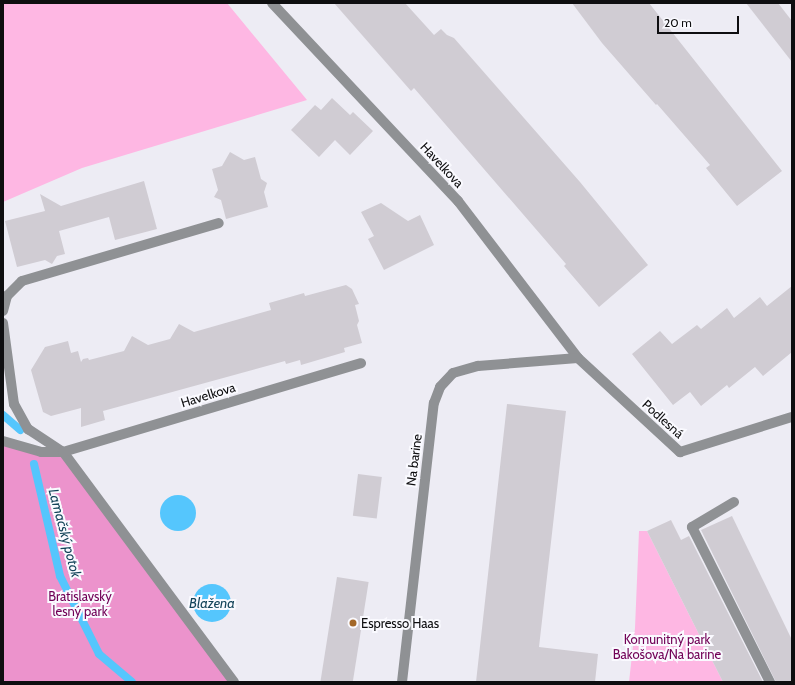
<!DOCTYPE html>
<meta charset="utf-8">
<style>
body{margin:0}
#map{position:relative;width:795px;height:685px;overflow:hidden;background:#edecf4;font-family:Cabin,sans-serif}
div>[style]{position:absolute}
.green>*{inset:0;background:#feb7e3}
.forest>*{inset:0;background:#ec93cc}
.water>*{inset:0;background:#55c6fd}
.round{border-radius:50%}
.stream>*{height:8px;margin:-4px;padding:0 4px;transform-origin:4px;border-radius:4px;background:#55c6fd}
.building>*{inset:0;background:#d0ccd3;transform-origin:0 0}
.lane>*{height:10px;margin:-5px;padding:0 5px;transform-origin:5px;border-radius:5px;background:#8f9194}
.street>*{height:10px;margin:-5px;padding:0 5px;transform-origin:5px;border-radius:5px;background:#8f9194}
.dots>*{width:11px;height:11px;translate:-50% -50%;box-sizing:border-box;border:2px solid #fafaff;border-radius:50%}
span{translate:-50% -50%;white-space:nowrap;text-align:center;line-height:1.15;-webkit-text-stroke:4px #fafaff;paint-order:stroke}
.street-label{font-size:13px;color:#0e0e10}
.park-label{font-size:13px;color:#710156}
.poi-label{font-size:13px;color:#0e0e10}
.left{translate:0 -50%;text-align:left}
.water-label{font-size:14px;color:#14445a;font-style:italic}
.frame{position:absolute;inset:0;border:4px solid #0e0e10;pointer-events:none}
.scale{position:absolute;left:657px;top:16px;width:82px;height:18px;box-sizing:border-box;border:2px solid #0e0e10;border-top:0;padding-left:5px;font-size:12px;line-height:14px;white-space:nowrap;color:#0e0e10;-webkit-text-stroke:3px #fafaff;paint-order:stroke}
</style>
<div id="map">
<div class="green">
<i style="clip-path:polygon(3px 3px,227px 3px,307px 100px,82px 168px,3px 202px)"></i>
<i style="clip-path:polygon(639px 531px,647px 531px,723px 682px,629px 682px,635px 628px)"></i>
</div>
<div class="forest">
<i style="clip-path:polygon(3px 441px,63px 452px,234px 682px,3px 682px)"></i>
</div>
<div class="water">
<i class="round" style="left:160px;top:495px;width:36px;height:36px"></i>
<i class="round" style="left:193px;top:584px;width:38px;height:38px"></i>
</div>
<div class="stream">
<i style="left:3px;top:415px;width:23px;rotate:41deg"></i>
<i style="left:34px;top:464px;width:115px;rotate:76.9deg"></i>
<i style="left:60px;top:576px;width:87px;rotate:63.4deg"></i>
<i style="left:99px;top:654px;width:43px;rotate:40.3deg"></i>
</div>
<div class="building">
<i style="clip-path:polygon(334px 3px,405px 3px,434px 35px,441px 29px,447px 35px,454px 38px,580px 182px,648px 265px,599px 307px,564px 266px,566px 264px,414px 88px,411px 91px)"></i>
<i style="clip-path:polygon(572px 3px,649px 3px,782px 171px,737px 206px,706px 168px,710px 165px,657px 104px,656px 105px,602px 43px)"></i>
<i style="clip-path:polygon(746px 3px,778px 3px,792px 21px,792px 62px)"></i>
<i style="clip-path:polygon(332px 98px,350px 115px,353px 112px,373px 131px,350px 155px,335px 140px,319px 157px,291px 130px,315px 105px,321px 110px)"></i>
<i style="clip-path:polygon(230px 152px,244px 160px,255px 157px,261px 179px,267px 183px,264px 192px,268px 207px,226px 219px,221px 200px,214px 197px,218px 190px,212px 169px,222px 166px)"></i>
<i style="clip-path:polygon(144px 181px,157px 229px,115px 240px,109px 217px,59px 231px,65px 254px,57px 256px,52px 264px,45px 260px,17px 267px,5px 221px,45px 211px,40px 194px,61px 206px)"></i>
<i style="clip-path:polygon(381px 203px,408px 221px,420px 215px,434px 245px,384px 270px,368px 239px,374px 236px,361px 212px)"></i>
<i style="clip-path:polygon(346px 285px,352px 289px,359px 304px,355px 305px,359px 321px,357px 325px,362px 343px,344px 348px,345px 352px,301px 365px,300px 360px,286px 364px,285px 361px,103px 411px,105px 420px,81px 427px,81px 408px,51px 416px,43px 412px,31px 370px,45px 347px,68px 341px,71px 353px,78px 351px,81px 362px,83px 359px,88px 358px,89px 360px,124px 351px,132px 336px,148px 345px,170px 339px,179px 324px,194px 332px,271px 310px,269px 303px,304px 293px,305px 296px)"></i>
<i style="clip-path:polygon(792px 286px,792px 352px,763px 376px,755px 367px,729px 388px,727px 385px,701px 406px,690px 392px,673px 405px,632px 354px,660px 331px,672px 344px,697px 325px,701px 329px,727px 308px,734px 318px,760px 297px,767px 306px)"></i>
<i style="clip-path:polygon(507px 404px,566px 411px,539px 647px,598px 654px,595px 682px,476px 682px)"></i>
<i style="left:358px;top:474px;width:24px;height:42px;rotate:7deg"></i>
<i style="clip-path:polygon(732px 516px,792px 640px,792px 682px,776px 682px,701px 530px)"></i>
<i style="clip-path:polygon(671px 520px,681px 540px,689px 536px,763px 682px,723px 682px,647px 531px)"></i>
<i style="left:337px;top:577px;width:32px;height:106px;rotate:9deg"></i>
</div>
<div class="lane">
<i style="left:3px;top:311px;width:16px;rotate:-75deg"></i>
<i style="left:7px;top:296px;width:21px;rotate:-45deg"></i>
<i style="left:22px;top:281px;width:205px;rotate:-16.4deg"></i>
<i style="left:3px;top:323px;width:82px;rotate:82.3deg"></i>
<i style="left:14px;top:404px;width:29px;rotate:61deg"></i>
<i style="left:28px;top:429px;width:42px;rotate:33.3deg"></i>
<i style="left:3px;top:441px;width:40px;rotate:16deg"></i>
<i style="left:41px;top:452px;width:22px"></i>
<i style="left:734px;top:502px;width:49px;rotate:149.2deg"></i>
<i style="left:692px;top:527px;width:174px;rotate:63.3deg"></i>
</div>
<div class="street">
<i style="left:272px;top:3px;width:272px;rotate:46.8deg"></i>
<i style="left:458px;top:201px;width:198px;rotate:52.6deg"></i>
<i style="left:578px;top:358px;width:139px;rotate:42.7deg"></i>
<i style="left:680px;top:452px;width:117px;rotate:-17.4deg"></i>
<i style="left:234px;top:682px;width:287px;rotate:-126.6deg"></i>
<i style="left:63px;top:452px;width:311px;rotate:-16.6deg"></i>
<i style="left:402px;top:682px;width:281px;rotate:-83.5deg"></i>
<i style="left:434px;top:403px;width:17px;rotate:-69deg"></i>
<i style="left:440px;top:387px;width:19px;rotate:-47deg"></i>
<i style="left:453px;top:373px;width:26px;rotate:-16deg"></i>
<i style="left:478px;top:366px;width:100px;rotate:-4.6deg"></i>
</div>
<div class="dots">
<i style="left:353px;top:623px;background:#a36829"></i>
</div>
<div class="street-label">
<span style="left:442px;top:165px;rotate:47deg">Havelkova</span>
<span style="left:208px;top:395px;rotate:-17deg">Havelkova</span>
<span style="left:663px;top:419px;rotate:42deg">Podlesná</span>
<span style="left:414px;top:460px;rotate:-83deg">Na barine</span>
</div>
<div class="park-label">
<span style="left:80px;top:604px">Bratislavský<br>lesný park</span>
<span style="left:667px;top:647px">Komunitný park<br>Bakošova/Na barine</span>
</div>
<div class="poi-label">
<span class="left" style="left:361px;top:623px">Espresso Haas</span>
</div>
<div class="water-label">
<span style="left:65px;top:533px;rotate:75deg">Lamačský potok</span>
<span style="left:212px;top:603px">Blažena</span>
</div>
<div class="frame"></div>
<div class="scale">20 m</div>
</div>
